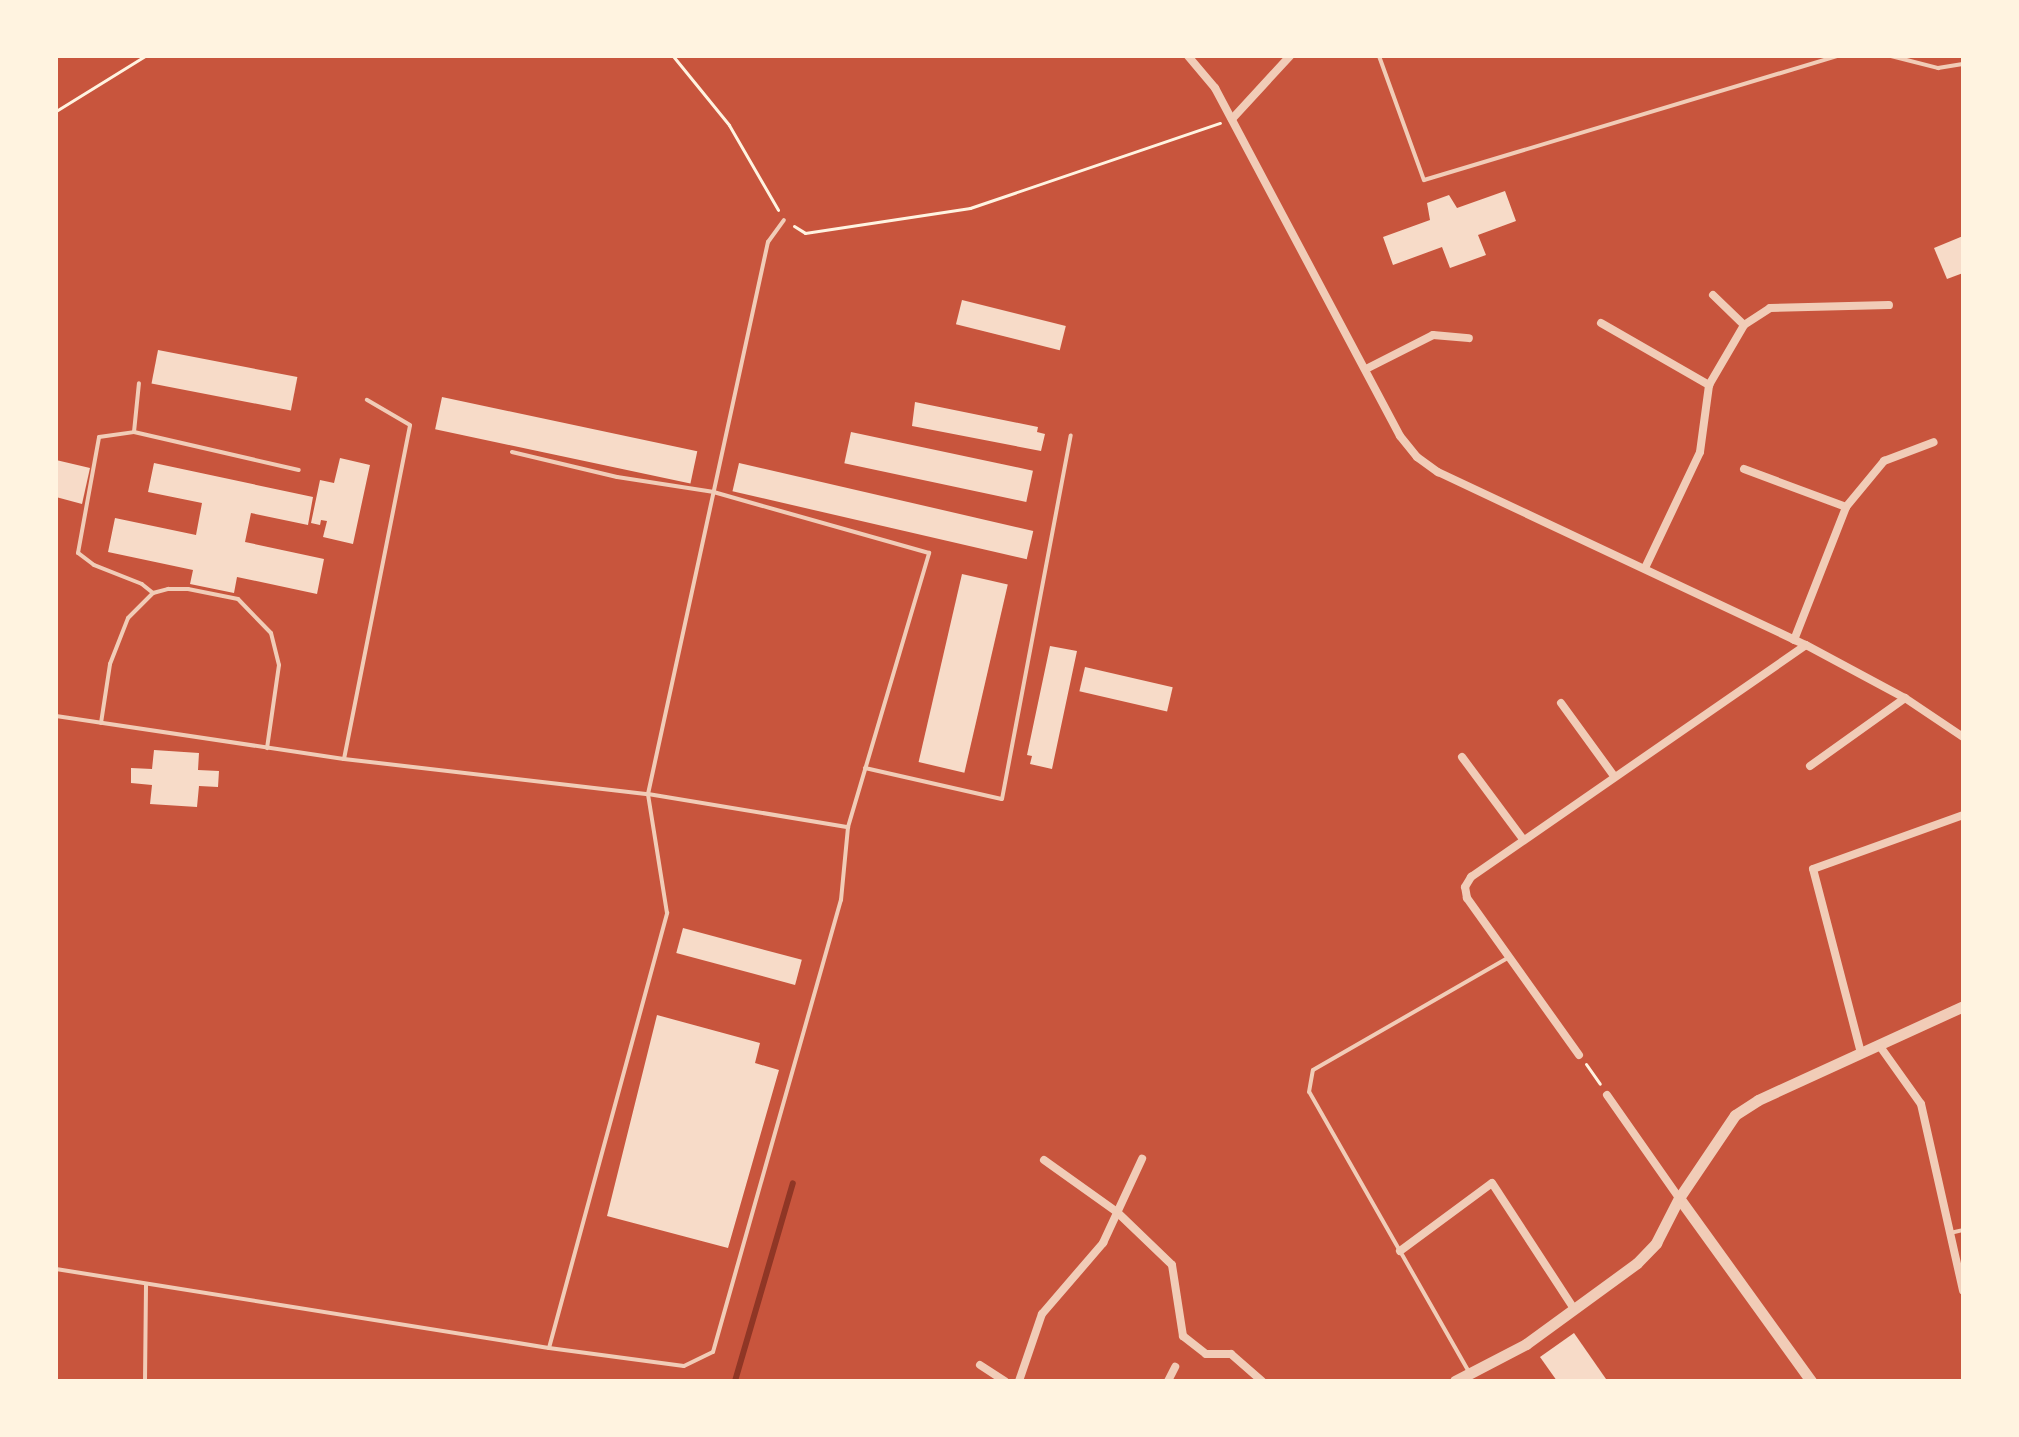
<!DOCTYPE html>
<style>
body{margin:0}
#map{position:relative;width:2019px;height:1437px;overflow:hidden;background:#c8553d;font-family:"Libre Baskerville",serif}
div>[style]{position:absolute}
.stream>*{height:6px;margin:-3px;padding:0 3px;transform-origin:3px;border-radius:3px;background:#8f3625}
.building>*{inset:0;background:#f7dbc8;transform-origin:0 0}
.path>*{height:3px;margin:-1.5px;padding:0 1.5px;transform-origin:1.5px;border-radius:1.5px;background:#fff3e0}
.service>*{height:4px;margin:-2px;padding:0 2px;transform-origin:2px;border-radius:2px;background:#f1ccb7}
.minor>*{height:8px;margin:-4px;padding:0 4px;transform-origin:4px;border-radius:4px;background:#f1ccb7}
.tertiary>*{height:11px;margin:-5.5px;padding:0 5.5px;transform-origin:5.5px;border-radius:5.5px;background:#f1ccb7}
span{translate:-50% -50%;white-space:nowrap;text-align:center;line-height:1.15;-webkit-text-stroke:6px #fff3e0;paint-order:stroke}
.frame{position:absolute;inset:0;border:58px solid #fff3e0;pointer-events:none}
</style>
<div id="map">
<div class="stream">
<i style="left:735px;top:1381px;width:206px;rotate:-73.7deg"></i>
</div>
<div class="building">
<i style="clip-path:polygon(1505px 191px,1516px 221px,1478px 235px,1486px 255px,1450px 268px,1442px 247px,1393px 265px,1383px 237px,1430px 220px,1427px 203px,1449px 195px,1457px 208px)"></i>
<i style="clip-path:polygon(1963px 236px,1963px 273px,1947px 279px,1934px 248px)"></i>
<i style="left:962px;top:300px;width:107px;height:25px;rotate:14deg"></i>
<i style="left:158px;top:350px;width:142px;height:34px;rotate:11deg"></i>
<i style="left:442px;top:397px;width:261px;height:33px;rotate:12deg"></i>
<i style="clip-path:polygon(915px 402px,1038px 427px,1037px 432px,1045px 434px,1041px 451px,912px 426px)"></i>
<i style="left:851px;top:432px;width:186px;height:32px;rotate:12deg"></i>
<i style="clip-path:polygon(340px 458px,370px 465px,353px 544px,323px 537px,327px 521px,321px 520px,320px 525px,311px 523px,320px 480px,334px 483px)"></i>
<i style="clip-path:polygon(56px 460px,90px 468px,82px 504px,56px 497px)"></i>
<i style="clip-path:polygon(154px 463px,313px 497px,308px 525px,251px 513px,245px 542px,324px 559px,317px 594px,237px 577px,234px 593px,190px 584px,193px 570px,108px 552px,115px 518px,196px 535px,202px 503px,148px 492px)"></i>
<i style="left:739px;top:463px;width:302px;height:29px;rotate:13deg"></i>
<i style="left:962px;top:574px;width:47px;height:193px;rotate:13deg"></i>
<i style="clip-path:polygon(1050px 646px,1077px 651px,1052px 769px,1030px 764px,1032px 756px,1027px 755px)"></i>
<i style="left:1085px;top:667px;width:90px;height:25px;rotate:13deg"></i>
<i style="clip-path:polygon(154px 750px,199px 753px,198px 770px,219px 771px,218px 787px,199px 786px,197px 807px,150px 804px,152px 785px,131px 783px,131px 768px,152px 769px)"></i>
<i style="left:683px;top:928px;width:123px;height:26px;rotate:15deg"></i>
<i style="clip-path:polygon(657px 1015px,760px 1043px,755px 1063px,779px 1070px,728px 1248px,607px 1216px)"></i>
<i style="clip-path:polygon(1574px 1333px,1606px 1379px,1603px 1381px,1557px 1381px,1540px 1357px)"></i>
</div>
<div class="path">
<i style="left:673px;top:56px;width:89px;rotate:50.9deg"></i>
<i style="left:729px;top:125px;width:98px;rotate:60deg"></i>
<i style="left:56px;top:111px;width:105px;rotate:-31.7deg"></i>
<i style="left:794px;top:226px;width:13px;rotate:32deg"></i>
<i style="left:805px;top:233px;width:167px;rotate:-8.6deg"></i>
<i style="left:970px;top:208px;width:264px;rotate:-18.8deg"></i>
<i style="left:1586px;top:1064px;width:24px;rotate:55deg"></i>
</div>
<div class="service">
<i style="left:1379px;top:56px;width:132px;rotate:70.1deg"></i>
<i style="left:1424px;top:180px;width:431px;rotate:-16.7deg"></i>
<i style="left:1891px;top:56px;width:49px;rotate:14.3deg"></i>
<i style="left:1938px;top:68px;width:25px;rotate:-9deg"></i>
<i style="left:134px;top:432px;width:49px;rotate:-84.2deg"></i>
<i style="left:153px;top:593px;width:14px;rotate:-141deg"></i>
<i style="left:142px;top:584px;width:52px;rotate:-158.4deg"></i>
<i style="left:94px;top:565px;width:20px;rotate:-143deg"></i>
<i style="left:78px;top:553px;width:118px;rotate:-79.7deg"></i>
<i style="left:99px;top:437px;width:35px;rotate:-8deg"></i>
<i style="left:134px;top:432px;width:169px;rotate:13deg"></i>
<i style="left:56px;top:716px;width:291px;rotate:8.5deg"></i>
<i style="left:344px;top:759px;width:306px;rotate:6.6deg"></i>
<i style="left:648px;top:794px;width:203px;rotate:9.4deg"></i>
<i style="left:848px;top:827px;width:286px;rotate:-73.5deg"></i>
<i style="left:929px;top:553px;width:223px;rotate:-164.2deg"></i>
<i style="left:714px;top:492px;width:98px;rotate:-171.2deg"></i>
<i style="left:617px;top:477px;width:108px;rotate:-166.6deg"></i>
<i style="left:101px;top:723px;width:60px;rotate:-81.3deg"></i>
<i style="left:110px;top:664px;width:49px;rotate:-68.6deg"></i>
<i style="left:128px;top:618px;width:35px;rotate:-45deg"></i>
<i style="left:153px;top:593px;width:16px;rotate:-15deg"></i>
<i style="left:168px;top:589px;width:20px"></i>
<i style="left:188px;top:589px;width:51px;rotate:11.3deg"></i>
<i style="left:238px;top:599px;width:47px;rotate:45.9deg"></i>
<i style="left:271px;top:633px;width:33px;rotate:76deg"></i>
<i style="left:279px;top:665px;width:84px;rotate:98.2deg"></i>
<i style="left:344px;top:759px;width:340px;rotate:-78.8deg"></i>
<i style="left:410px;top:425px;width:50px;rotate:-149.8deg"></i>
<i style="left:865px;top:768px;width:140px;rotate:12.8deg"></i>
<i style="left:1002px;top:799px;width:370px;rotate:-79.3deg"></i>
<i style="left:1950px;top:1233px;width:13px;rotate:-13deg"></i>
<i style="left:56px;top:1269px;width:499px;rotate:9.1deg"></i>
<i style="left:549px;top:1348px;width:451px;rotate:-74.8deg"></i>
<i style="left:667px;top:913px;width:121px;rotate:-99.1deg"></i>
<i style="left:648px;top:794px;width:565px;rotate:-77.74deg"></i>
<i style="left:768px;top:242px;width:27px;rotate:-54deg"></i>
<i style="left:549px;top:1348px;width:136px;rotate:7.6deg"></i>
<i style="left:684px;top:1366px;width:32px;rotate:-26deg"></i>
<i style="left:713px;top:1352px;width:470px;rotate:-74.2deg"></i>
<i style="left:841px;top:900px;width:73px;rotate:-84.5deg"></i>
<i style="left:1469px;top:1372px;width:322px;rotate:-119.7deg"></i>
<i style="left:1309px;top:1092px;width:22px;rotate:-80deg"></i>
<i style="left:1313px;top:1070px;width:225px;rotate:-29.9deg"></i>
<i style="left:145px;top:1381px;width:97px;rotate:-89.4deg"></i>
</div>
<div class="minor">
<i style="left:1188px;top:56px;width:42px;rotate:49.8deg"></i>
<i style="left:1215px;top:88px;width:394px;rotate:62deg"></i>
<i style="left:1400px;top:436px;width:27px;rotate:51deg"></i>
<i style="left:1417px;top:457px;width:26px;rotate:36deg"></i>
<i style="left:1438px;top:472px;width:407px;rotate:25.2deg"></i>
<i style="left:1806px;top:645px;width:112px;rotate:28.2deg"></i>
<i style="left:1905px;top:698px;width:70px;rotate:33.9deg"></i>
<i style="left:1232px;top:119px;width:86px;rotate:-47.4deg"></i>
<i style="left:1713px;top:295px;width:43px;rotate:44.1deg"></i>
<i style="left:1601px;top:323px;width:125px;rotate:29.9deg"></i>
<i style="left:1366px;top:369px;width:75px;rotate:-26.9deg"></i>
<i style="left:1433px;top:335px;width:36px;rotate:5deg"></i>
<i style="left:1744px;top:469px;width:109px;rotate:20.4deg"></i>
<i style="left:1645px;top:568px;width:128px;rotate:-64.6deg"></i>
<i style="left:1700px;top:452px;width:68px;rotate:-82.3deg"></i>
<i style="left:1709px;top:385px;width:69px;rotate:-59.7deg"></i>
<i style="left:1744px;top:325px;width:31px;rotate:-33deg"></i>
<i style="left:1770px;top:308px;width:119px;rotate:-1.4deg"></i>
<i style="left:1794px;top:640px;width:143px;rotate:-68.6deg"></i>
<i style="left:1846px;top:507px;width:60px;rotate:-50.4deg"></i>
<i style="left:1884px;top:461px;width:53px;rotate:-20.8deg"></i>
<i style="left:1561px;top:703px;width:90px;rotate:54deg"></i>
<i style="left:1462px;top:757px;width:102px;rotate:53.4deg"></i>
<i style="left:1810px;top:766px;width:117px;rotate:-35.6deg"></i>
<i style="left:1879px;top:1045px;width:72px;rotate:54.6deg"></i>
<i style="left:1921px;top:1104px;width:191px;rotate:77.3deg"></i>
<i style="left:1861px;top:1053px;width:190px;rotate:-104.6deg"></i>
<i style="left:1813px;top:869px;width:159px;rotate:-19.8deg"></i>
<i style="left:1579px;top:1055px;width:193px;rotate:-125.5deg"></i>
<i style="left:1467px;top:898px;width:11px;rotate:-100deg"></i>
<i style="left:1465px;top:887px;width:12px;rotate:-59deg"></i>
<i style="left:1471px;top:877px;width:407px;rotate:-34.7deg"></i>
<i style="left:1607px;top:1095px;width:126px;rotate:55deg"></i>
<i style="left:1044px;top:1160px;width:90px;rotate:35.5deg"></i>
<i style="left:1117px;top:1212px;width:76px;rotate:43.9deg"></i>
<i style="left:1172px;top:1265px;width:72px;rotate:81.2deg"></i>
<i style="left:1183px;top:1336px;width:29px;rotate:38deg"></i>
<i style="left:1206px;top:1354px;width:25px"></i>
<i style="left:1231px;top:1354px;width:41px;rotate:41.1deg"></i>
<i style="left:1400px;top:1251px;width:114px;rotate:-36.5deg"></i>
<i style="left:1492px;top:1183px;width:150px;rotate:56.9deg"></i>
<i style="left:980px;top:1365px;width:30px;rotate:33deg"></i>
<i style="left:1019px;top:1381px;width:71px;rotate:-71.1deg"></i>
<i style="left:1042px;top:1314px;width:94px;rotate:-49.3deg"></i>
<i style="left:1103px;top:1243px;width:93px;rotate:-65.1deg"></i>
<i style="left:1168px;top:1381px;width:16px;rotate:-63deg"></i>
</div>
<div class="tertiary">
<i style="left:1679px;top:1198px;width:226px;rotate:54.2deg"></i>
<i style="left:1455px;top:1381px;width:80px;rotate:-27.5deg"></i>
<i style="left:1526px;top:1344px;width:137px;rotate:-36.1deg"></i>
<i style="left:1637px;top:1263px;width:28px;rotate:-46deg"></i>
<i style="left:1656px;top:1243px;width:51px;rotate:-62.9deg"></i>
<i style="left:1679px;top:1198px;width:100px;rotate:-56deg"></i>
<i style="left:1735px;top:1115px;width:27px;rotate:-33deg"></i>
<i style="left:1758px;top:1100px;width:226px;rotate:-24.6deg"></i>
</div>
<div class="frame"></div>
</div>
